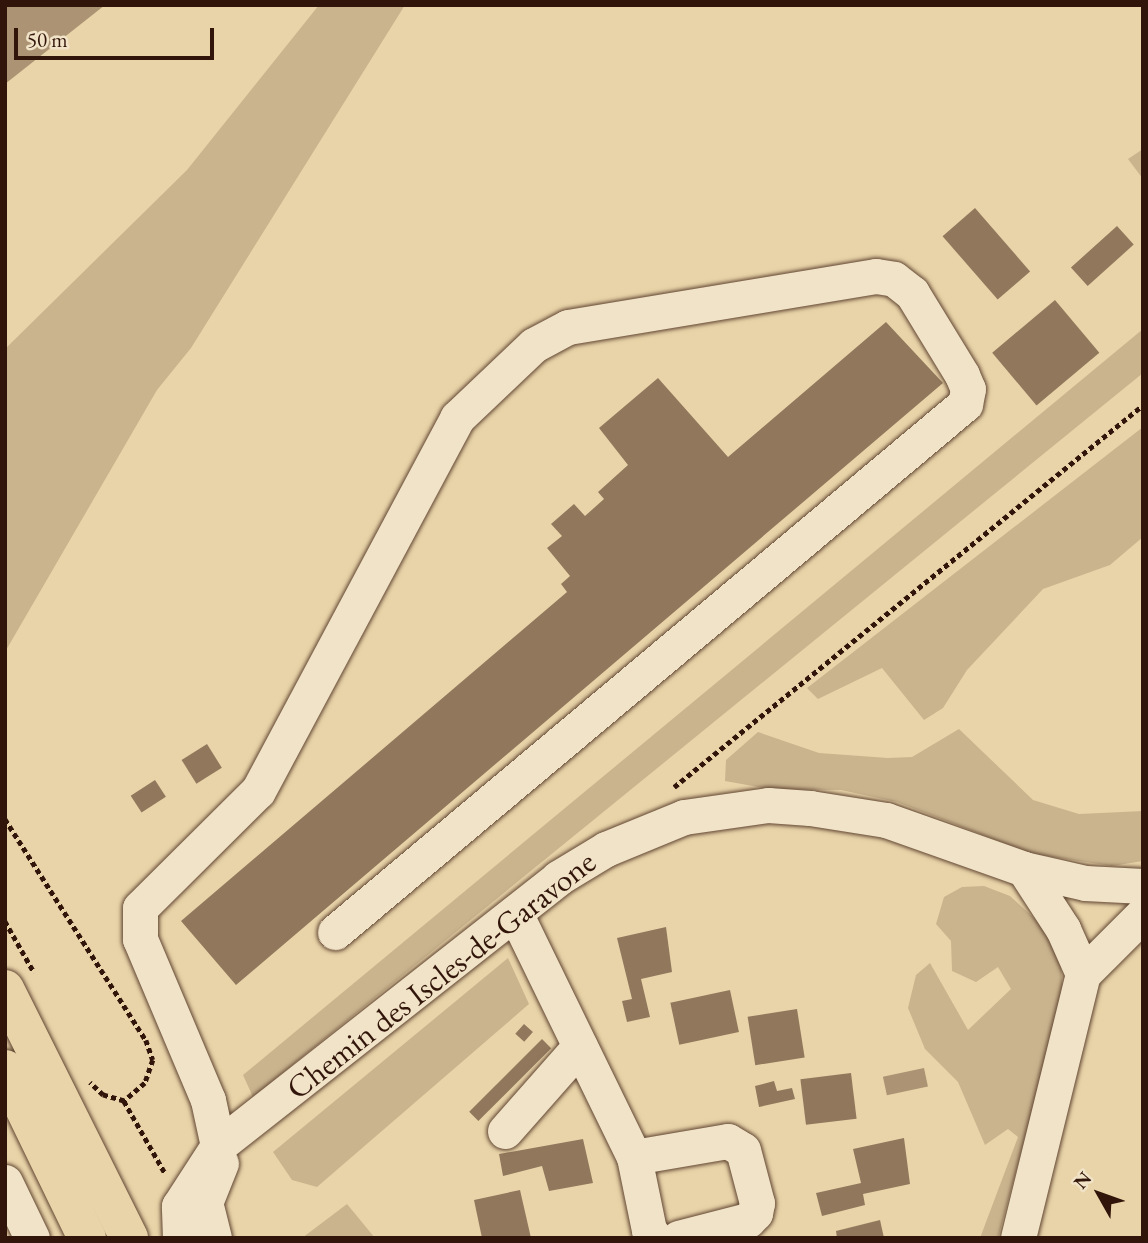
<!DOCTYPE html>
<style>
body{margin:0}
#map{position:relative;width:1148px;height:1243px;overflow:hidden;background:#e9d4a9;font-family:"EB Garamond",serif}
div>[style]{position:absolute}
.green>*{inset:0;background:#cab48e}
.water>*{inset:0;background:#ab9373;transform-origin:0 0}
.building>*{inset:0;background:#91785d;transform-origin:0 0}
.path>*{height:4.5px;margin-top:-2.25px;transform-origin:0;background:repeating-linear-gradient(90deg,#32150a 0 5px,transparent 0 8.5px)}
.roads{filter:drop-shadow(0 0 2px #604532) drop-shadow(0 0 2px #604532)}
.minor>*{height:35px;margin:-17.5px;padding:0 17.5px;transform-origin:17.5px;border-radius:17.5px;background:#f1e3c7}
.major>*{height:38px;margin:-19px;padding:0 19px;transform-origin:19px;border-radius:19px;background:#e9d4a9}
span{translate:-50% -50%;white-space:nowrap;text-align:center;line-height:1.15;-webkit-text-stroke:5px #f1e3c7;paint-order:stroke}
.street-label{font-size:32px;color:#32150a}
.frame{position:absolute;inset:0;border:7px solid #32150a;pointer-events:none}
.north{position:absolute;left:1064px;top:1159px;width:70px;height:70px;-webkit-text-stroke:5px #f1e3c7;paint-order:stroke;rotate:310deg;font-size:19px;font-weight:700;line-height:28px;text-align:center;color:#32150a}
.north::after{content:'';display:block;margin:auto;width:24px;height:32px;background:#32150a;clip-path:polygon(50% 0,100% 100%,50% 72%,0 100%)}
.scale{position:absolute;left:14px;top:28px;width:200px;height:32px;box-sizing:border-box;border:4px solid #32150a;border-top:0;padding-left:9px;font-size:21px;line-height:24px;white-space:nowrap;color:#32150a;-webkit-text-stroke:5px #f1e3c7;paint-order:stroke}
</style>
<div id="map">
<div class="green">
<i style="clip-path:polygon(319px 5px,405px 5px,191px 348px,157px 390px,5px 652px,5px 349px,187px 170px)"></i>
<i style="clip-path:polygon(1143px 149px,1143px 179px,1128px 159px)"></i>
<i style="clip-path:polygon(1143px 329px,1143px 373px,253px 1097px,243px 1075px)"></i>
<i style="clip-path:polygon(1143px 427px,1143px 537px,1110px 565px,1043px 589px,967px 670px,943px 708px,924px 720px,882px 668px,818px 699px,807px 688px)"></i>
<i style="clip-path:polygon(959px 729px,1033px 800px,1079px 814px,1143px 811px,1143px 861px,1112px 866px,1033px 854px,897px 802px,841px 790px,769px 789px,725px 781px,726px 760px,758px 732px,819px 753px,888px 758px,912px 757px)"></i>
<i style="clip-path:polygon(984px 886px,1010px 896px,1047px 930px,1060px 951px,1063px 998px,998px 1238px,980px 1238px,1018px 1137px,1008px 1129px,985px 1145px,958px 1082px,925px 1049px,908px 1008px,916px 975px,930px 963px,968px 1030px,1011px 989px,998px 967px,976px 982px,952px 971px,951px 941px,936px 924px,944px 897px,962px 887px)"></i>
<i style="clip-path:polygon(508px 958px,529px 1004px,317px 1187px,292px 1180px,273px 1152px)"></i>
<i style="clip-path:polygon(347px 1204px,375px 1238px,302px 1238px)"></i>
</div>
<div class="water">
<i style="clip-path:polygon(7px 5px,105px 5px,5px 84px)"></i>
<i style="left:924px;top:1068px;width:19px;height:42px;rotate:78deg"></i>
</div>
<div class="building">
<i style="left:975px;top:208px;width:84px;height:43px;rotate:49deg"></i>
<i style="left:1117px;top:226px;width:25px;height:62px;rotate:48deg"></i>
<i style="left:1055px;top:300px;width:69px;height:82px;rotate:50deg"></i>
<i style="clip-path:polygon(886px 322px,943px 383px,236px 985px,181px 921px,567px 592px,561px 584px,570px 576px,547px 548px,562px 536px,551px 524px,574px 504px,585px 516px,604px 499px,598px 492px,628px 465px,599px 428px,658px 378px,728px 457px)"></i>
<i style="left:207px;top:744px;width:28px;height:30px;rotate:58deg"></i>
<i style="left:155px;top:780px;width:20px;height:29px;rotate:57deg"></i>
<i style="clip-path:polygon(666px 927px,672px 972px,641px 979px,650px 1017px,627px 1022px,622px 1001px,632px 999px,617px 938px)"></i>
<i style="left:730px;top:990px;width:43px;height:61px;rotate:78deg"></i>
<i style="left:797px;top:1009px;width:49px;height:50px;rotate:81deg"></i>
<i style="left:524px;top:1024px;width:12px;height:13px;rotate:42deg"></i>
<i style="left:542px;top:1039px;width:13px;height:103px;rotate:45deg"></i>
<i style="left:851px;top:1073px;width:46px;height:51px;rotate:83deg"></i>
<i style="clip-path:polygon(774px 1081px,777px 1091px,792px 1088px,795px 1099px,759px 1107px,755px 1086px)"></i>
<i style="clip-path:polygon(904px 1138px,910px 1184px,863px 1194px,865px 1205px,822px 1216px,816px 1193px,861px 1183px,853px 1149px)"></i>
<i style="clip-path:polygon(583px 1139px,593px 1183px,549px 1191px,542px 1166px,503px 1176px,499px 1154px)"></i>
<i style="clip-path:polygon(520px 1190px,531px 1238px,482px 1238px,474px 1200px)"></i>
<i style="clip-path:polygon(880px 1220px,884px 1238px,837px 1238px,836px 1231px)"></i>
</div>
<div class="path">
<i style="left:674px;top:787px;width:605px;rotate:-39.16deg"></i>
<i style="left:5px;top:819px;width:262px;rotate:57.5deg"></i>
<i style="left:146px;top:1040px;width:21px;rotate:71deg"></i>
<i style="left:153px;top:1060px;width:24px;rotate:109deg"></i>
<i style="left:145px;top:1083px;width:28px;rotate:139deg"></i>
<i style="left:124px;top:1101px;width:22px;rotate:-164deg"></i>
<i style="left:103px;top:1095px;width:18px;rotate:-137deg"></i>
<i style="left:5px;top:921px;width:59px;rotate:60.4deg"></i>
<i style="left:124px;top:1101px;width:83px;rotate:60.3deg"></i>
</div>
<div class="roads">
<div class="minor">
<i style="left:1024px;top:869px;width:72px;rotate:57deg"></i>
<i style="left:1063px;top:929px;width:49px;rotate:66deg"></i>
<i style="left:515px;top:913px;width:271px;rotate:64deg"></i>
<i style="left:634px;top:1157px;width:75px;rotate:78.4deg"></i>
<i style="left:649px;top:1230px;width:10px;rotate:53deg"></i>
<i style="left:505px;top:1131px;width:113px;rotate:-48.6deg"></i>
<i style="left:218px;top:1146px;width:47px;rotate:-102.3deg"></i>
<i style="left:208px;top:1100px;width:175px;rotate:-112.9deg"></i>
<i style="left:140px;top:939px;width:31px;rotate:-90deg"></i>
<i style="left:140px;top:908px;width:166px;rotate:-44.8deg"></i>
<i style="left:258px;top:791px;width:423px;rotate:-61.9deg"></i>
<i style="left:457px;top:418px;width:106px;rotate:-43.5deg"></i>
<i style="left:534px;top:345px;width:38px;rotate:-28deg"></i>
<i style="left:568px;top:327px;width:312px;rotate:-9.4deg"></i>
<i style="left:876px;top:276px;width:18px;rotate:9deg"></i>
<i style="left:894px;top:279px;width:23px;rotate:38deg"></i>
<i style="left:912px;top:293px;width:96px;rotate:58.6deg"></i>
<i style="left:962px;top:375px;width:15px;rotate:67deg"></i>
<i style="left:968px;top:389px;width:15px;rotate:101deg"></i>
<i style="left:965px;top:404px;width:822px;rotate:140.03deg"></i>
<i style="left:634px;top:1157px;width:95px;rotate:-9.7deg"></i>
<i style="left:728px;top:1141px;width:17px;rotate:31deg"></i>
<i style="left:743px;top:1150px;width:55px;rotate:75.2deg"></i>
<i style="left:757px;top:1203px;width:10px;rotate:101deg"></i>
<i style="left:755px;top:1213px;width:10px;rotate:135deg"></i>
<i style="left:748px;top:1220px;width:72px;rotate:165.6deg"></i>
<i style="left:5px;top:1182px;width:62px;rotate:64.3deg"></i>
<i style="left:180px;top:1238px;width:32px;rotate:-92deg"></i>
<i style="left:179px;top:1206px;width:72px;rotate:-57deg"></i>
<i style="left:218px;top:1146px;width:433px;rotate:-38.2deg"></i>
<i style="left:558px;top:878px;width:56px;rotate:-31.1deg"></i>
<i style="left:606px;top:849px;width:84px;rotate:-22.3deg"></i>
<i style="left:684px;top:817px;width:85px;rotate:-8.1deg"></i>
<i style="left:768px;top:805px;width:42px;rotate:4.1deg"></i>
<i style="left:810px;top:808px;width:77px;rotate:9deg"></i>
<i style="left:886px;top:820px;width:146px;rotate:19.5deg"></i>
<i style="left:1024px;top:869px;width:63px;rotate:12.9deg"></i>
<i style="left:1085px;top:883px;width:58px;rotate:3deg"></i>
<i style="left:214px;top:1238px;width:36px;rotate:-104deg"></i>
<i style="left:205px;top:1203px;width:43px;rotate:-68.2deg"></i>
<i style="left:1018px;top:1238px;width:272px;rotate:-76.2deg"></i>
<i style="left:1083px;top:974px;width:85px;rotate:-45deg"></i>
</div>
<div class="major">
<i style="left:5px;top:989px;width:278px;rotate:63.5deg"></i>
<i style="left:5px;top:1069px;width:188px;rotate:64.1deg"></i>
</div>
</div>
<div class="street-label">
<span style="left:441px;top:975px;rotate:-38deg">Chemin des Iscles-de-Garavone</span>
</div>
<div class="frame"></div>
<div class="north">N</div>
<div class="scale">50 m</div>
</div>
